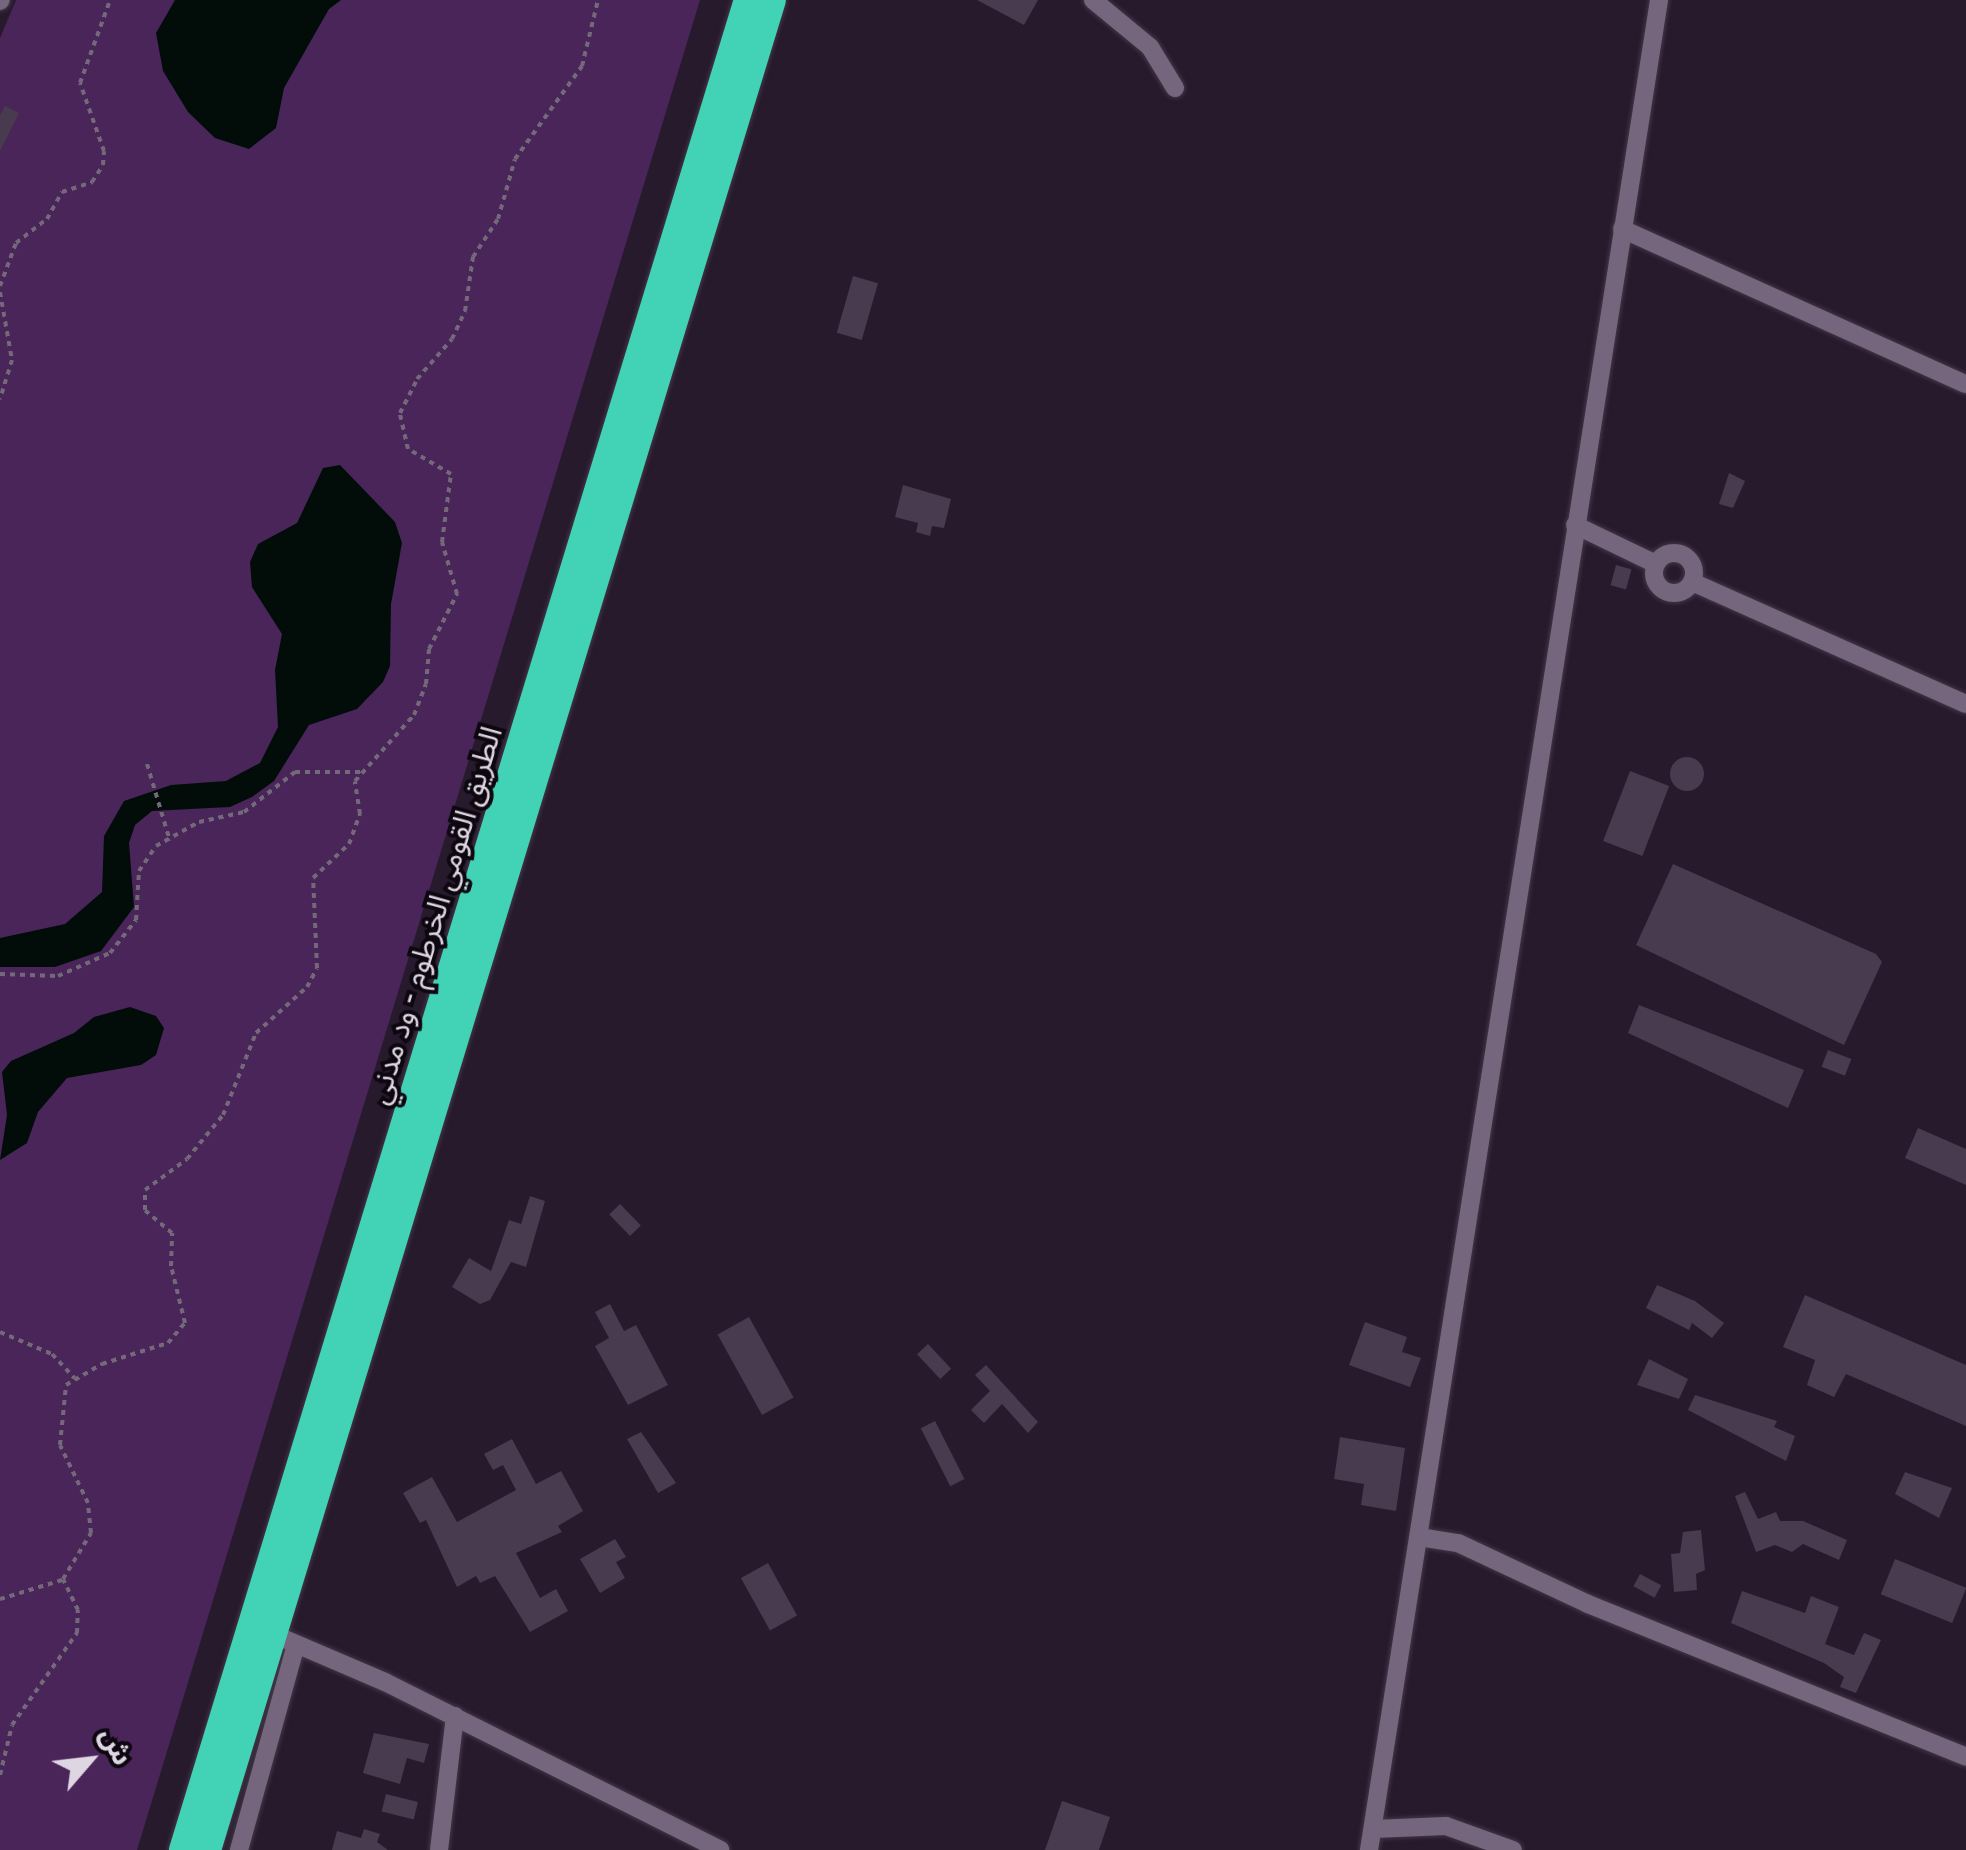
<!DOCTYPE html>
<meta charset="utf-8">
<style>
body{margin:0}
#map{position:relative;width:1966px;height:1850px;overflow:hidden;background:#271a2d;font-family:"IBM Plex Sans","Noto Sans Arabic",sans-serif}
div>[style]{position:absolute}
.green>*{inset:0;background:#49255a}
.water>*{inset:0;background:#020d0a}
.building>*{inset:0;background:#483a4f;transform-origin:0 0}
.round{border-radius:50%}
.path>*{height:4px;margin-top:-2px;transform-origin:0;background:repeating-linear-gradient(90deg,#746979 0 5px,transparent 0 10px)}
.roads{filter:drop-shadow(0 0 2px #423746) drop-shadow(0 0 2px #423746)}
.minor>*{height:18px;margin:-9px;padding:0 9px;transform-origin:9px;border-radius:9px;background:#75667d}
.minor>.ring{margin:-9px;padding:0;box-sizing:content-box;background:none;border:18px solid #75667d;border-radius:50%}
.highway>*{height:28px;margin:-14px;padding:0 14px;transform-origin:14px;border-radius:14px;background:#42d3b6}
span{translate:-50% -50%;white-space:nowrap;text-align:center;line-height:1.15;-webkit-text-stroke:8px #0d0710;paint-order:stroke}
.street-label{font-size:30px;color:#dfd6e3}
.north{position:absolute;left:40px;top:1710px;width:100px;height:100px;-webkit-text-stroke:8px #0d0710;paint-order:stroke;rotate:62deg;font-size:28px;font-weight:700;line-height:40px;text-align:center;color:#dfd6e3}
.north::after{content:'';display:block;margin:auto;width:35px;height:45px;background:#dfd6e3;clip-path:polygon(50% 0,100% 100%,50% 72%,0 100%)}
</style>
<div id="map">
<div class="green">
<i style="clip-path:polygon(16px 0,700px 0,137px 1850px,0 1850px,0 38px)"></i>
</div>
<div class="water">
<i style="clip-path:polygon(175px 0,341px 0,329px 9px,284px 88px,276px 128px,249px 149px,215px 138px,188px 112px,163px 71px,156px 33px)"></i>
<i style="clip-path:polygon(340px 465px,395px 522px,402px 543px,391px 604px,390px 666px,383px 682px,357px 709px,309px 725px,274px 781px,252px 797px,230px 807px,152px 811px,135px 825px,129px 843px,134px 907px,101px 951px,55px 967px,0 967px,0 938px,65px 924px,102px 892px,104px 836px,124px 801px,171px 785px,226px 781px,260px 763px,278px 727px,275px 670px,282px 634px,252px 587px,250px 562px,258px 544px,297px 523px,323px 468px)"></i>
<i style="clip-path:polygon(130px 1007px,156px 1016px,164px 1028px,156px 1055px,141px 1065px,67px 1078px,38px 1112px,27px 1143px,0 1160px,7px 1115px,2px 1072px,11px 1061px,74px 1033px,94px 1017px)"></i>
</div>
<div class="building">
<i style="clip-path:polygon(977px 0,1038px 0,1024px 25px)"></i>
<i style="clip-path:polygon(5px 106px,19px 113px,0 151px,0 115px)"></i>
<i style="left:853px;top:276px;width:26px;height:59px;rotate:16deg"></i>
<i style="clip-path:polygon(1729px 473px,1745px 481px,1733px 508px,1719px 504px)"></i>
<i style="clip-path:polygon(903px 485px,951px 499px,944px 528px,932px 526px,930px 536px,916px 532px,918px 523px,895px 517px)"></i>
<i style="left:1616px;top:565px;width:16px;height:21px;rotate:15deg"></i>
<i class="round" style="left:1670px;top:757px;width:34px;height:34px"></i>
<i style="left:1630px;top:771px;width:42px;height:75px;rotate:21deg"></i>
<i style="clip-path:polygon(1673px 864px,1876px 954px,1882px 962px,1844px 1045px,1636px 945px)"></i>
<i style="clip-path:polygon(1639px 1005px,1804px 1070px,1788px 1108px,1628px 1033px)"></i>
<i style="left:1828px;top:1050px;width:25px;height:18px;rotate:21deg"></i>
<i style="clip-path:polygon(1918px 1128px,1966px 1149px,1966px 1185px,1905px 1158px)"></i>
<i style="clip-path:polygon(530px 1196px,545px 1201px,526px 1267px,511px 1262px,490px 1300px,480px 1304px,452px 1287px,469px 1258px,491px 1271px,509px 1220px,521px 1224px)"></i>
<i style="left:620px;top:1204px;width:30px;height:15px;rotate:46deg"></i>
<i style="clip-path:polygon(1657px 1285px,1695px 1301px,1724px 1323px,1712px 1338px,1692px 1323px,1689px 1330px,1646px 1308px)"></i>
<i style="clip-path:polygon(1805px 1295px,1966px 1365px,1966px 1426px,1846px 1374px,1834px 1397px,1807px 1385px,1815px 1360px,1783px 1347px)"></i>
<i style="clip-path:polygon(610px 1304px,624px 1331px,636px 1325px,668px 1385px,628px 1405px,595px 1346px,609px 1338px,595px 1312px)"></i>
<i style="left:749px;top:1317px;width:92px;height:36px;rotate:61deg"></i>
<i style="clip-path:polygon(1365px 1322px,1407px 1337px,1402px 1352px,1421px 1358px,1410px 1387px,1349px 1365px)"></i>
<i style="left:928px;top:1344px;width:34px;height:15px;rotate:47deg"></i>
<i style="clip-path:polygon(1649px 1359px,1688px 1379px,1679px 1399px,1637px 1385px)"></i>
<i style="clip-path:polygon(986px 1365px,1038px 1422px,1028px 1433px,1002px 1404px,984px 1423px,971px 1410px,990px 1391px,975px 1375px)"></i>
<i style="clip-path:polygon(1695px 1395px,1777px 1421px,1774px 1427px,1795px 1436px,1786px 1461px,1688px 1410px)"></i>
<i style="left:935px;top:1421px;width:65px;height:16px;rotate:63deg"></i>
<i style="clip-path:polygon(641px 1432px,676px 1483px,658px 1493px,627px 1439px)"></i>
<i style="clip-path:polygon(1340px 1437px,1405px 1448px,1396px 1511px,1361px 1505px,1364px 1484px,1334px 1479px)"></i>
<i style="clip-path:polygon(512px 1439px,536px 1484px,561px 1471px,583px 1511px,558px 1526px,562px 1532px,516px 1553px,540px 1598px,556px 1589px,568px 1611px,530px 1632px,495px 1576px,480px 1583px,476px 1576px,457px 1587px,426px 1520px,420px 1523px,403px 1493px,432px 1477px,457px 1522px,516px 1490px,503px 1465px,493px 1470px,484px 1454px)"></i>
<i style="clip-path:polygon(1905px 1472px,1952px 1488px,1939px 1518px,1895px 1494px)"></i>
<i style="clip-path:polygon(1745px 1492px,1758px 1519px,1776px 1512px,1780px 1521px,1803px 1521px,1847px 1540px,1839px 1560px,1803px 1544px,1792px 1552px,1775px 1545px,1756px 1552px,1735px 1496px)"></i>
<i style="clip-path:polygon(1701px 1530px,1705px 1570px,1696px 1574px,1697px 1590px,1674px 1592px,1671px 1554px,1680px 1553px,1683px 1532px)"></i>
<i style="clip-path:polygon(615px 1539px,626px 1557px,616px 1562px,625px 1578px,600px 1593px,580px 1559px)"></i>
<i style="left:1895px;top:1559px;width:77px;height:38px;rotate:22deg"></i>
<i style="left:768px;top:1563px;width:60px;height:31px;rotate:61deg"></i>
<i style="left:1640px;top:1574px;width:24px;height:14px;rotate:28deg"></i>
<i style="clip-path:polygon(1742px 1591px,1805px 1613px,1811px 1596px,1839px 1607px,1825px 1644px,1854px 1655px,1864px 1633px,1881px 1640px,1856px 1693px,1840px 1687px,1844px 1677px,1824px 1663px,1731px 1623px)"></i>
<i style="clip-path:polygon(374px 1733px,429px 1744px,424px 1763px,407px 1758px,400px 1784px,363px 1773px)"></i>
<i style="left:386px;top:1794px;width:33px;height:18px;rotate:14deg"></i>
<i style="clip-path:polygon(1062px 1801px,1110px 1817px,1099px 1850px,1045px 1850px)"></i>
<i style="clip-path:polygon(364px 1829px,380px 1834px,377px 1842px,388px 1850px,332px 1850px,337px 1831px,361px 1838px)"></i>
</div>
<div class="path">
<i style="left:0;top:286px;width:46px;rotate:-69.6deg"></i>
<i style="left:16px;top:243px;width:39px;rotate:-38deg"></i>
<i style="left:47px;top:219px;width:31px;rotate:-61deg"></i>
<i style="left:62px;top:192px;width:32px;rotate:-18deg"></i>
<i style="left:92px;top:182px;width:20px;rotate:-57deg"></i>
<i style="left:103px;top:165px;width:14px;rotate:-86deg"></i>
<i style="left:104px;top:151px;width:72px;rotate:-109.4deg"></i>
<i style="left:80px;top:83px;width:88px;rotate:-70.1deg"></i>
<i style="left:0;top:292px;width:69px;rotate:80deg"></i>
<i style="left:12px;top:360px;width:41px;rotate:107.1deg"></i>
<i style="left:147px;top:764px;width:80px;rotate:73.4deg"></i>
<i style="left:0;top:974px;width:58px;rotate:2deg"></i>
<i style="left:58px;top:976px;width:57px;rotate:-23.9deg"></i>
<i style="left:110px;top:953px;width:42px;rotate:-51.8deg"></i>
<i style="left:136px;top:920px;width:49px;rotate:-86.5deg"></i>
<i style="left:139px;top:871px;width:30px;rotate:-56deg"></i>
<i style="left:156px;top:846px;width:49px;rotate:-29.2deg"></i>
<i style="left:199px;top:822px;width:46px;rotate:-12.5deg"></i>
<i style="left:244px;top:812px;width:65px;rotate:-38.1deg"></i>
<i style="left:295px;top:772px;width:65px"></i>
<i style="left:0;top:1332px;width:56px;rotate:22.9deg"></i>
<i style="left:52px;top:1354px;width:33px;rotate:47deg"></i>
<i style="left:0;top:1599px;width:65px;rotate:-17deg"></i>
<i style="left:0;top:1775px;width:51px;rotate:-76.5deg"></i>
<i style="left:12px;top:1725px;width:113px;rotate:-54.8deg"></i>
<i style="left:77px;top:1633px;width:23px;rotate:-88deg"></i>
<i style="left:78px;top:1610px;width:34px;rotate:-116deg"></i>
<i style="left:63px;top:1579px;width:54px;rotate:-58.7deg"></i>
<i style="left:91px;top:1533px;width:30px;rotate:-96deg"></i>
<i style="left:88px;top:1503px;width:64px;rotate:-115.8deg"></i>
<i style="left:60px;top:1445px;width:60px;rotate:-84.3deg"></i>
<i style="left:66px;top:1385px;width:42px;rotate:-30.3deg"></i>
<i style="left:102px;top:1364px;width:69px;rotate:-17.7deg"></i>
<i style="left:168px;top:1343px;width:26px;rotate:-50deg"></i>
<i style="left:185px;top:1323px;width:59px;rotate:-103.8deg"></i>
<i style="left:171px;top:1266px;width:33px;rotate:-88deg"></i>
<i style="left:172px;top:1233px;width:35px;rotate:-140deg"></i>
<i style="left:145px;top:1210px;width:20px;rotate:-90deg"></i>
<i style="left:145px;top:1190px;width:52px;rotate:-36.4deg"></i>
<i style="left:187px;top:1159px;width:57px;rotate:-50.7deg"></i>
<i style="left:223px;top:1115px;width:88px;rotate:-68.1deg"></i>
<i style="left:256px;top:1033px;width:69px;rotate:-42deg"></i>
<i style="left:307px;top:987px;width:21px;rotate:-62deg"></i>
<i style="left:317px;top:968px;width:90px;rotate:-92.5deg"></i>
<i style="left:313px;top:878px;width:50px;rotate:-43.4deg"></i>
<i style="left:349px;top:844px;width:32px;rotate:-70deg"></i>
<i style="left:360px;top:814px;width:33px;rotate:-99deg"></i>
<i style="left:355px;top:781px;width:89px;rotate:-48.2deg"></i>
<i style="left:414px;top:715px;width:33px;rotate:-69deg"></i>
<i style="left:426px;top:684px;width:35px;rotate:-85deg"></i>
<i style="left:429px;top:649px;width:62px;rotate:-63deg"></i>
<i style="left:457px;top:594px;width:54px;rotate:-106.1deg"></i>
<i style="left:442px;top:542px;width:69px;rotate:-82.5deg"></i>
<i style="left:451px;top:474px;width:50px;rotate:-149.8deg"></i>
<i style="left:408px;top:449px;width:37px;rotate:-103deg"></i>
<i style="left:400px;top:413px;width:38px;rotate:-63deg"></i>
<i style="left:417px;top:379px;width:53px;rotate:-48.8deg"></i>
<i style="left:452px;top:339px;width:31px;rotate:-65deg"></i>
<i style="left:465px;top:311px;width:55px;rotate:-81.6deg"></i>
<i style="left:473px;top:257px;width:45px;rotate:-56.7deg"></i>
<i style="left:498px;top:219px;width:62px;rotate:-74.2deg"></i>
<i style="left:515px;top:159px;width:115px;rotate:-54.2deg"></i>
<i style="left:582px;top:66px;width:68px;rotate:-76.4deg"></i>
</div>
<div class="roads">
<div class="minor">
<i style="left:1093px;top:0;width:74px;rotate:39.5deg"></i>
<i style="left:1150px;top:47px;width:48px;rotate:58.6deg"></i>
<i style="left:0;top:1px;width:1px;rotate:-45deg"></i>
<i style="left:1622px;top:229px;width:377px;rotate:24.3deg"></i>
<i style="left:1575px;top:525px;width:90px;rotate:25.7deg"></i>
<i class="ring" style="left:1654px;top:553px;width:22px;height:22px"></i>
<i style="left:1692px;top:582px;width:300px;rotate:24deg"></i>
<i style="left:1419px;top:1537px;width:39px;rotate:9deg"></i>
<i style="left:1458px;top:1543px;width:144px;rotate:25.1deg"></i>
<i style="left:1588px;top:1604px;width:408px;rotate:22deg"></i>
<i style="left:266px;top:1631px;width:129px;rotate:23.2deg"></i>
<i style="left:385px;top:1682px;width:375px;rotate:26.6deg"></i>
<i style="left:1373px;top:1829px;width:73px;rotate:-2.4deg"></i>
<i style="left:1446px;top:1826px;width:71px;rotate:19.7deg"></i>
<i style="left:239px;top:1850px;width:213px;rotate:-74.5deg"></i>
<i style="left:439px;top:1850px;width:135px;rotate:-83.2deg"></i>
<i style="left:1369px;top:1850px;width:1873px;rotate:-81.09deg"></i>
</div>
<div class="highway">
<i style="left:183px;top:1850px;width:1934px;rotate:-73.02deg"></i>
<i style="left:207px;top:1850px;width:1934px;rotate:-73.02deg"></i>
</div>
</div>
<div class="street-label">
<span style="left:434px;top:915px;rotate:-73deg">الطريق القومي الخرطوم - ود مدني</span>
</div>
<div class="north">ش</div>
</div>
